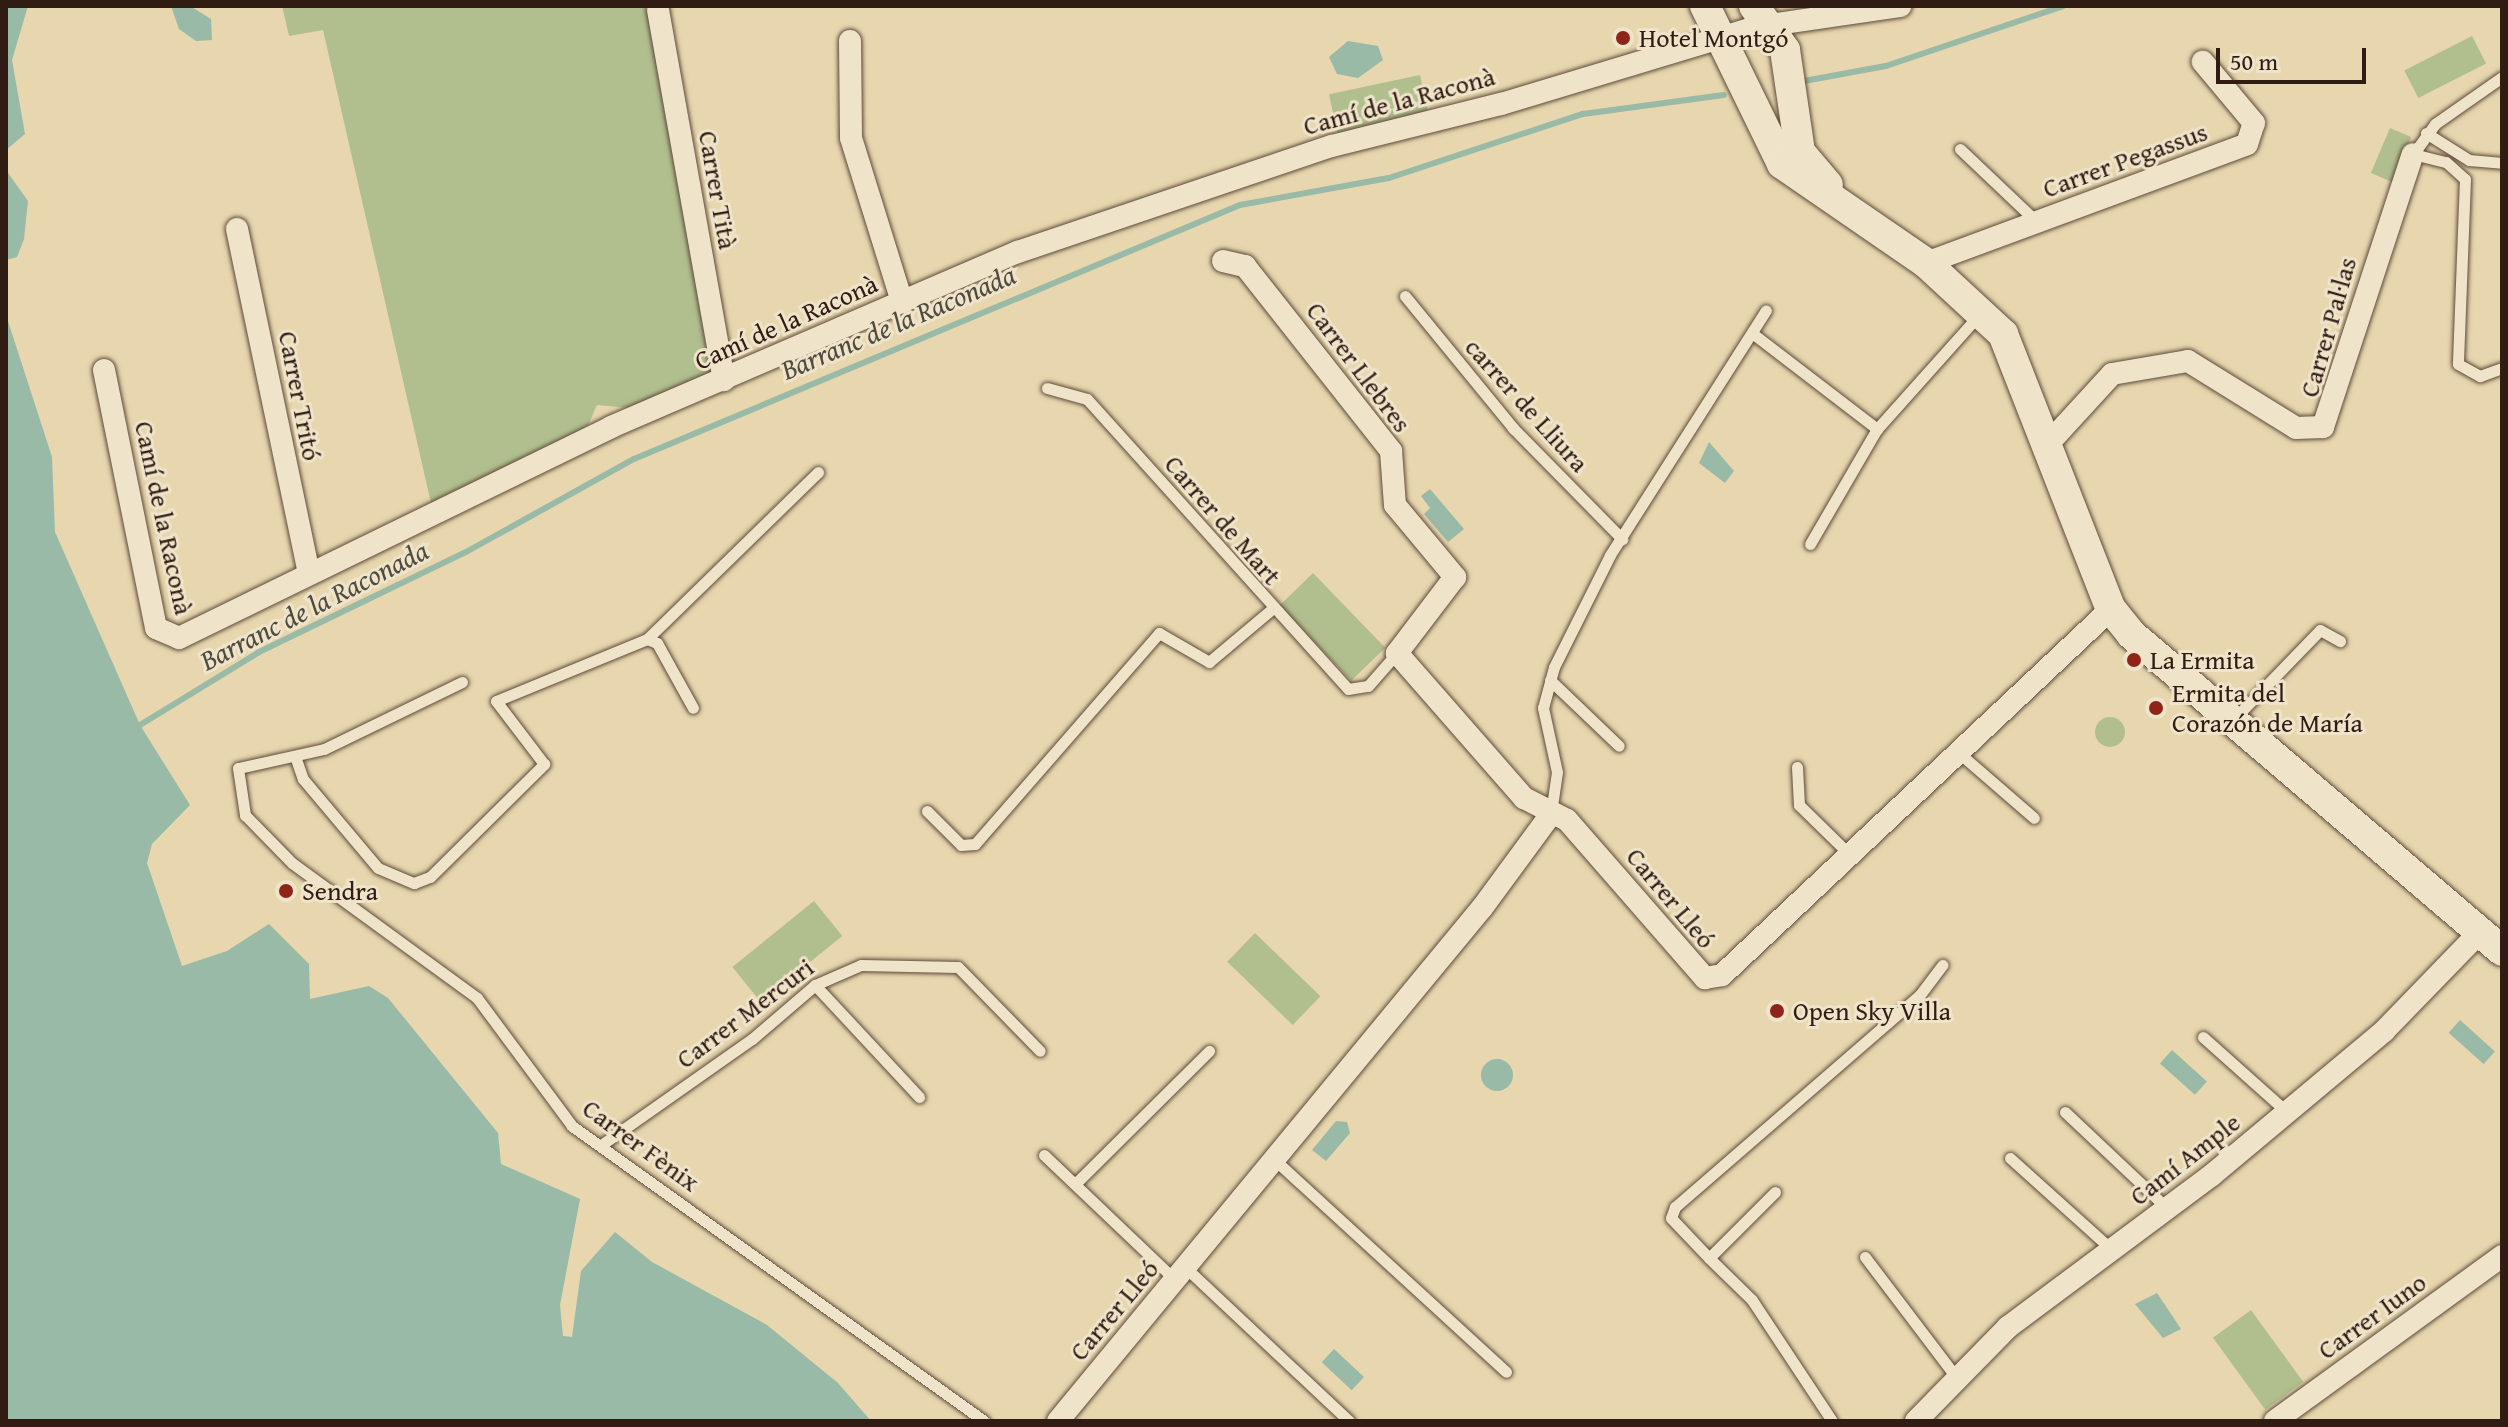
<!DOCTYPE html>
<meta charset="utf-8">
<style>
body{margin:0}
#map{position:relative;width:2508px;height:1427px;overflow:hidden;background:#e7d6ae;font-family:"Gentium Book Plus",serif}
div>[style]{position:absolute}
.green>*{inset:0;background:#b1bf8e;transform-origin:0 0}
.round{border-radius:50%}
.water>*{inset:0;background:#98baa6;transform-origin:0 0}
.stream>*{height:6px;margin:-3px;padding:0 3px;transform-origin:3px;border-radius:3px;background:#98baa6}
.roads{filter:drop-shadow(0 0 2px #5e4a3a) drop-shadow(0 0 2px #5e4a3a)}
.lane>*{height:11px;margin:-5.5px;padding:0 5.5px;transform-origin:5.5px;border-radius:5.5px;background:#efe4ca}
.street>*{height:22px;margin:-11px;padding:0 11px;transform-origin:11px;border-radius:11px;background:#efe4ca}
.secondary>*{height:30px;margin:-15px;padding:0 15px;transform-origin:15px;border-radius:15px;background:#efe4ca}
.dots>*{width:22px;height:22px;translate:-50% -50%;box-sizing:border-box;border:4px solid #efe4ca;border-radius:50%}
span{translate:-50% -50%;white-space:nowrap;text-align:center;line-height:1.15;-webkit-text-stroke:6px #efe4ca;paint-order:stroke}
.poi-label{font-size:26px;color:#301c13}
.left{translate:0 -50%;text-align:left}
.street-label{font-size:26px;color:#301c13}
.water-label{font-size:28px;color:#4f4b3f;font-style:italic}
.frame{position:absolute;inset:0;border:8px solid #301c13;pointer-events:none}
.scale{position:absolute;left:2216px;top:48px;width:150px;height:36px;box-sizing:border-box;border:4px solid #301c13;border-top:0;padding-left:10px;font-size:24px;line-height:28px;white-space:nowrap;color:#301c13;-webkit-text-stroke:6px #efe4ca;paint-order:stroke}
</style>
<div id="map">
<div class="green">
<i style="clip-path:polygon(282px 6px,652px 6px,715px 376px,630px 408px,597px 405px,586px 430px,431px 503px,323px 30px,289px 36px)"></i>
<i style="left:2472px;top:36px;width:31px;height:76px;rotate:63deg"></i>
<i style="left:1420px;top:75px;width:40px;height:93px;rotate:78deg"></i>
<i style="left:2390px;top:128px;width:23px;height:49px;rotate:23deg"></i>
<i style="left:1313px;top:573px;width:104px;height:47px;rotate:46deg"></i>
<i class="round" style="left:2095px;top:717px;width:30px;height:30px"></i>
<i style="left:814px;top:901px;width:45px;height:105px;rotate:51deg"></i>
<i style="left:1255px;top:933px;width:91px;height:40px;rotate:44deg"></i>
<i style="left:2251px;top:1310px;width:89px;height:47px;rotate:54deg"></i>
</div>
<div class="water">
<i style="clip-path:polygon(6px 6px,28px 6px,12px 60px,25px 134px,6px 150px)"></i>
<i style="clip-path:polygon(171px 6px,190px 6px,211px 19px,212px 40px,196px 41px,179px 29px)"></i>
<i style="clip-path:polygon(1348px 41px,1378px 46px,1383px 60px,1358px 78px,1337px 74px,1329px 57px)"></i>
<i style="clip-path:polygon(6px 170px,28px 201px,24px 239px,17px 257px,6px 260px)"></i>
<i style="clip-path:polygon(6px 315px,52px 457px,55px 532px,140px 725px,190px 805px,152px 844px,147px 863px,182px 966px,227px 951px,269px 924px,309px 964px,310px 999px,369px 986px,388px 998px,498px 1133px,501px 1164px,580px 1199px,560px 1305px,563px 1336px,572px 1337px,581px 1271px,615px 1232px,652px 1262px,767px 1325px,838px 1383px,871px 1421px,6px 1421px)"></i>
<i style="clip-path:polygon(1709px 442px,1734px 471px,1725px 483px,1699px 463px)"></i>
<i style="clip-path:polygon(1430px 489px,1464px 529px,1448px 542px,1424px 514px,1430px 508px,1421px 496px)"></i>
<i style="left:2460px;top:1020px;width:47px;height:17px;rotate:42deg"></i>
<i style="left:2172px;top:1050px;width:47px;height:18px;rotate:42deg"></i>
<i class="round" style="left:1481px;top:1059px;width:32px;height:32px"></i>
<i style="clip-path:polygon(1336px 1121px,1347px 1122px,1350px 1133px,1326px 1161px,1312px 1150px)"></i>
<i style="clip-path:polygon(2157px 1293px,2181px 1329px,2163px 1338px,2135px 1304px)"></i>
<i style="left:1334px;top:1349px;width:41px;height:18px;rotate:43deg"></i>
</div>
<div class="stream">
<i style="left:1804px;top:81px;width:83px;rotate:-10.4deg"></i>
<i style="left:1886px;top:66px;width:187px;rotate:-18.7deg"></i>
<i style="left:140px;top:725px;width:140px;rotate:-31.5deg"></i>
<i style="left:259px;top:652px;width:230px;rotate:-25.8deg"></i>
<i style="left:466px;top:552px;width:192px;rotate:-29deg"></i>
<i style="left:634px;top:459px;width:657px;rotate:-22.74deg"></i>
<i style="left:1240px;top:205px;width:151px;rotate:-10.3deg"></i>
<i style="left:1389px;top:178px;width:204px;rotate:-18.3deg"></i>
<i style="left:1583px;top:114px;width:142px;rotate:-7.7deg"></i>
</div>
<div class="roads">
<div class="lane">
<i style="left:2502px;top:77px;width:82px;rotate:145deg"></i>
<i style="left:2435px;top:124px;width:37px;rotate:126deg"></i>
<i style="left:2413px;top:154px;width:34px;rotate:14deg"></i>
<i style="left:2446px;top:162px;width:25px;rotate:42deg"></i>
<i style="left:2465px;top:179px;width:185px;rotate:92.2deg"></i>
<i style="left:2458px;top:364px;width:25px;rotate:29deg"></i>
<i style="left:2480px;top:376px;width:23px;rotate:-20deg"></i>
<i style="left:2426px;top:133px;width:51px;rotate:32.1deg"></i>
<i style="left:2469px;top:160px;width:33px;rotate:5deg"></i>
<i style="left:1960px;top:149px;width:106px;rotate:43.5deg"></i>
<i style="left:1405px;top:296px;width:171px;rotate:50.7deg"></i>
<i style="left:1513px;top:428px;width:156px;rotate:45.5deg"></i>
<i style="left:1752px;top:333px;width:158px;rotate:37.5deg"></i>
<i style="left:1877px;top:429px;width:154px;rotate:-48.2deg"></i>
<i style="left:1047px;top:388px;width:41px;rotate:15.4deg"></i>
<i style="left:1087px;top:399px;width:390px;rotate:48deg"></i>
<i style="left:1348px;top:689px;width:20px;rotate:-9deg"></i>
<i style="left:1368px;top:686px;width:44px;rotate:-48.7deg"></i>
<i style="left:1810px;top:544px;width:133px;rotate:-59.8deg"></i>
<i style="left:647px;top:639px;width:239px;rotate:-44.3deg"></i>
<i style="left:1550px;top:680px;width:95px;rotate:43.7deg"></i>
<i style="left:462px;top:682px;width:153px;rotate:154.1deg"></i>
<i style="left:324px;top:749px;width:88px;rotate:167.5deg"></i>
<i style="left:238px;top:768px;width:48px;rotate:81.5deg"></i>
<i style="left:245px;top:815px;width:67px;rotate:45.6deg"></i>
<i style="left:292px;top:863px;width:229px;rotate:36.1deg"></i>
<i style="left:477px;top:998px;width:159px;rotate:53.4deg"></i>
<i style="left:572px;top:1126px;width:507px;rotate:35.6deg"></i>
<i style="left:2233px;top:720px;width:125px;rotate:-46deg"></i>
<i style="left:2320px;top:630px;width:23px;rotate:29deg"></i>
<i style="left:1959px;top:753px;width:99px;rotate:40.9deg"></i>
<i style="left:296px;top:759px;width:21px;rotate:71deg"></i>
<i style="left:303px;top:779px;width:116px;rotate:49.9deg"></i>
<i style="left:378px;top:868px;width:39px;rotate:23deg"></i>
<i style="left:414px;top:883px;width:17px;rotate:-21deg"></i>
<i style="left:430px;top:877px;width:161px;rotate:-44.7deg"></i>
<i style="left:544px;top:764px;width:79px;rotate:-127.3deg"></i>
<i style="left:496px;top:701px;width:163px;rotate:-22.3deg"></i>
<i style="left:647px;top:639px;width:11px;rotate:22deg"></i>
<i style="left:657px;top:643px;width:74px;rotate:61deg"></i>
<i style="left:1797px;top:767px;width:38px;rotate:87deg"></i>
<i style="left:1799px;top:805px;width:71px;rotate:44.4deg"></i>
<i style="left:927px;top:811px;width:48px;rotate:45deg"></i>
<i style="left:961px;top:845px;width:14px;rotate:-4deg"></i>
<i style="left:975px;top:844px;width:280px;rotate:-48.9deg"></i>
<i style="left:1159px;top:633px;width:58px;rotate:30.1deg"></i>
<i style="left:1209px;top:662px;width:82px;rotate:-40.1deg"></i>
<i style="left:1551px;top:813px;width:41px;rotate:-81.7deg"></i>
<i style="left:1557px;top:772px;width:66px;rotate:-102.3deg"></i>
<i style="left:1543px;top:708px;width:42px;rotate:-75deg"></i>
<i style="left:1554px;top:667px;width:125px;rotate:-63.4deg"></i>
<i style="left:1610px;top:555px;width:290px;rotate:-57.5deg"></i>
<i style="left:815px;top:985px;width:153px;rotate:47.1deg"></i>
<i style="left:2203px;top:1037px;width:114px;rotate:41.8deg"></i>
<i style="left:2065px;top:1112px;width:141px;rotate:43.3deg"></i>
<i style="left:601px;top:1145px;width:184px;rotate:-35.1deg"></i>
<i style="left:752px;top:1039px;width:83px;rotate:-40.6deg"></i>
<i style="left:815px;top:985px;width:50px;rotate:-23.5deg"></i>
<i style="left:861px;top:965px;width:97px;rotate:1.2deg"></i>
<i style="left:958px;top:967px;width:117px;rotate:45.7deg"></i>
<i style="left:1044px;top:1155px;width:180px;rotate:43.6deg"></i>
<i style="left:2010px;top:1158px;width:136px;rotate:42deg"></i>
<i style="left:1276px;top:1161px;width:312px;rotate:42.5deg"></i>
<i style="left:1075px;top:1184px;width:189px;rotate:-44.8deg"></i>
<i style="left:1775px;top:1192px;width:93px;rotate:135deg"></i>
<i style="left:1709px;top:1258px;width:60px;rotate:44.3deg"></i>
<i style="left:1752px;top:1300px;width:145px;rotate:56.5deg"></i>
<i style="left:1865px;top:1257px;width:152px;rotate:52.8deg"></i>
<i style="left:1709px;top:1258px;width:55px;rotate:-133.5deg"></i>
<i style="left:1671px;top:1218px;width:12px;rotate:-70deg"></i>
<i style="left:1675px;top:1207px;width:323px;rotate:-40.9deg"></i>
<i style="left:1919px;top:996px;width:39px;rotate:-53deg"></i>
<i style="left:1186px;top:1268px;width:224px;rotate:43.2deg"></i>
</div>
<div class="street">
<i style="left:658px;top:10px;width:376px;rotate:79.9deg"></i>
<i style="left:850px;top:41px;width:97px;rotate:89.4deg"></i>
<i style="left:851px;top:138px;width:172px;rotate:72.7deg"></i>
<i style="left:237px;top:229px;width:352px;rotate:78.2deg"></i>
<i style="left:1223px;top:261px;width:23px;rotate:13deg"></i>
<i style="left:1245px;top:266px;width:236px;rotate:51.7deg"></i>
<i style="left:1391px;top:451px;width:54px;rotate:85.8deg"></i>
<i style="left:1395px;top:505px;width:94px;rotate:50.2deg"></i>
<i style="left:1455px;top:577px;width:96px;rotate:127.3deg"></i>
<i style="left:1397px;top:653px;width:193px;rotate:48.8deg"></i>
<i style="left:1524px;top:798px;width:48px;rotate:27.1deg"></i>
<i style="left:1567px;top:820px;width:210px;rotate:48.9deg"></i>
<i style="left:1705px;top:978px;width:17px;rotate:-10deg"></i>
<i style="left:1722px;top:975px;width:534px;rotate:-43.26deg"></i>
<i style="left:1926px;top:263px;width:342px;rotate:-20.3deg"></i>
<i style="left:2247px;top:144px;width:22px;rotate:-72deg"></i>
<i style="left:2254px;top:123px;width:80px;rotate:-129.9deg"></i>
<i style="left:104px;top:370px;width:263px;rotate:78.6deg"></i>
<i style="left:156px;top:628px;width:25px;rotate:23deg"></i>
<i style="left:179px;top:638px;width:481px;rotate:-26deg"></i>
<i style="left:611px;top:427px;width:443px;rotate:-23.3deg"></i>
<i style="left:1018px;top:252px;width:331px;rotate:-18.7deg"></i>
<i style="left:1332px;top:146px;width:174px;rotate:-14deg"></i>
<i style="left:1501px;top:104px;width:266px;rotate:-16.8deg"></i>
<i style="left:1756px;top:27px;width:146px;rotate:-8.3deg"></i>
<i style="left:2047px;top:445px;width:96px;rotate:-47.5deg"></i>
<i style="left:2112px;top:374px;width:77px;rotate:-9.7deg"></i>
<i style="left:2188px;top:361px;width:127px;rotate:31.8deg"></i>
<i style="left:2296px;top:428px;width:27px;rotate:-2deg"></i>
<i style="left:2323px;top:427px;width:287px;rotate:-71.8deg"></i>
<i style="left:1058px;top:1421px;width:666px;rotate:-50.43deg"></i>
<i style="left:1482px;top:908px;width:117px;rotate:-53.7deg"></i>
<i style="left:1916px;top:1421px;width:132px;rotate:-45.6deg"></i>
<i style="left:2008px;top:1327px;width:254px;rotate:-36.7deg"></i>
<i style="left:2212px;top:1175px;width:224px;rotate:-39.9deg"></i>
<i style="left:2384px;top:1031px;width:138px;rotate:-45.9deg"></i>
<i style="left:2275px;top:1421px;width:281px;rotate:-36deg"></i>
</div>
<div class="secondary">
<i style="left:1705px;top:6px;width:176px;rotate:64deg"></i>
<i style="left:1782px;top:164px;width:175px;rotate:34.5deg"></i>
<i style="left:1926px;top:263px;width:105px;rotate:42.7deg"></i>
<i style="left:2003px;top:334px;width:295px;rotate:68.6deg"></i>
<i style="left:2111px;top:609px;width:32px;rotate:51deg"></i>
<i style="left:2131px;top:634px;width:488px;rotate:40.5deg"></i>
<i style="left:1754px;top:6px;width:54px;rotate:54.8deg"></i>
<i style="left:1785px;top:50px;width:103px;rotate:81.6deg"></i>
<i style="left:1800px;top:152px;width:43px;rotate:49.7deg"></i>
</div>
</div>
<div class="dots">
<i style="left:1623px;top:38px;background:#8f2418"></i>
<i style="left:2134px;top:660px;background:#8f2418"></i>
<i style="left:2156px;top:708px;background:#8f2418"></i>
<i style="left:286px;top:891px;background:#8f2418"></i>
<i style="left:1777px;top:1011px;background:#8f2418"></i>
</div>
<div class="poi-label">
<span class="left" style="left:1639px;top:38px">Hotel Montgó</span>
<span class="left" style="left:2150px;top:660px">La Ermita</span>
<span class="left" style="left:2172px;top:708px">Ermita del<br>Corazón de María</span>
<span class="left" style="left:302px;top:891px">Sendra</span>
<span class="left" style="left:1793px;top:1011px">Open Sky Villa</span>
</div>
<div class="street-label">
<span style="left:1399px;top:101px;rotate:-15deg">Camí de la Raconà</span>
<span style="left:2125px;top:160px;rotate:-20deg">Carrer Pegassus</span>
<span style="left:718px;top:190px;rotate:80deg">Carrer Tità</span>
<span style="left:786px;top:322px;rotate:-24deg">Camí de la Raconà</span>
<span style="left:2328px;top:327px;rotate:-74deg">Carrer Pal·las</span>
<span style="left:1359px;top:367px;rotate:53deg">Carrer Llebres</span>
<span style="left:300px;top:396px;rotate:79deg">Carrer Tritó</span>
<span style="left:1527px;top:405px;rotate:48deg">carrer de Lliura</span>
<span style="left:164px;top:518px;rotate:78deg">Camí de la Raconà</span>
<span style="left:1223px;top:520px;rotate:49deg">Carrer de Mart</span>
<span style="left:1671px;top:898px;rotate:50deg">Carrer Lleó</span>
<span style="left:745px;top:1013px;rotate:-37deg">Carrer Mercuri</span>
<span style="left:641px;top:1145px;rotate:36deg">Carrer Fènix</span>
<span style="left:2185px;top:1159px;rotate:-38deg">Camí Ample</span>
<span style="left:1114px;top:1310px;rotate:-50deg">Carrer Lleó</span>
<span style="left:2372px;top:1316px;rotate:-36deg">Carrer Iuno</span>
</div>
<div class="water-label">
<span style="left:898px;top:322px;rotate:-23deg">Barranc de la Raconada</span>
<span style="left:314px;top:605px;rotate:-27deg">Barranc de la Raconada</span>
</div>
<div class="frame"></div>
<div class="scale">50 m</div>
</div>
